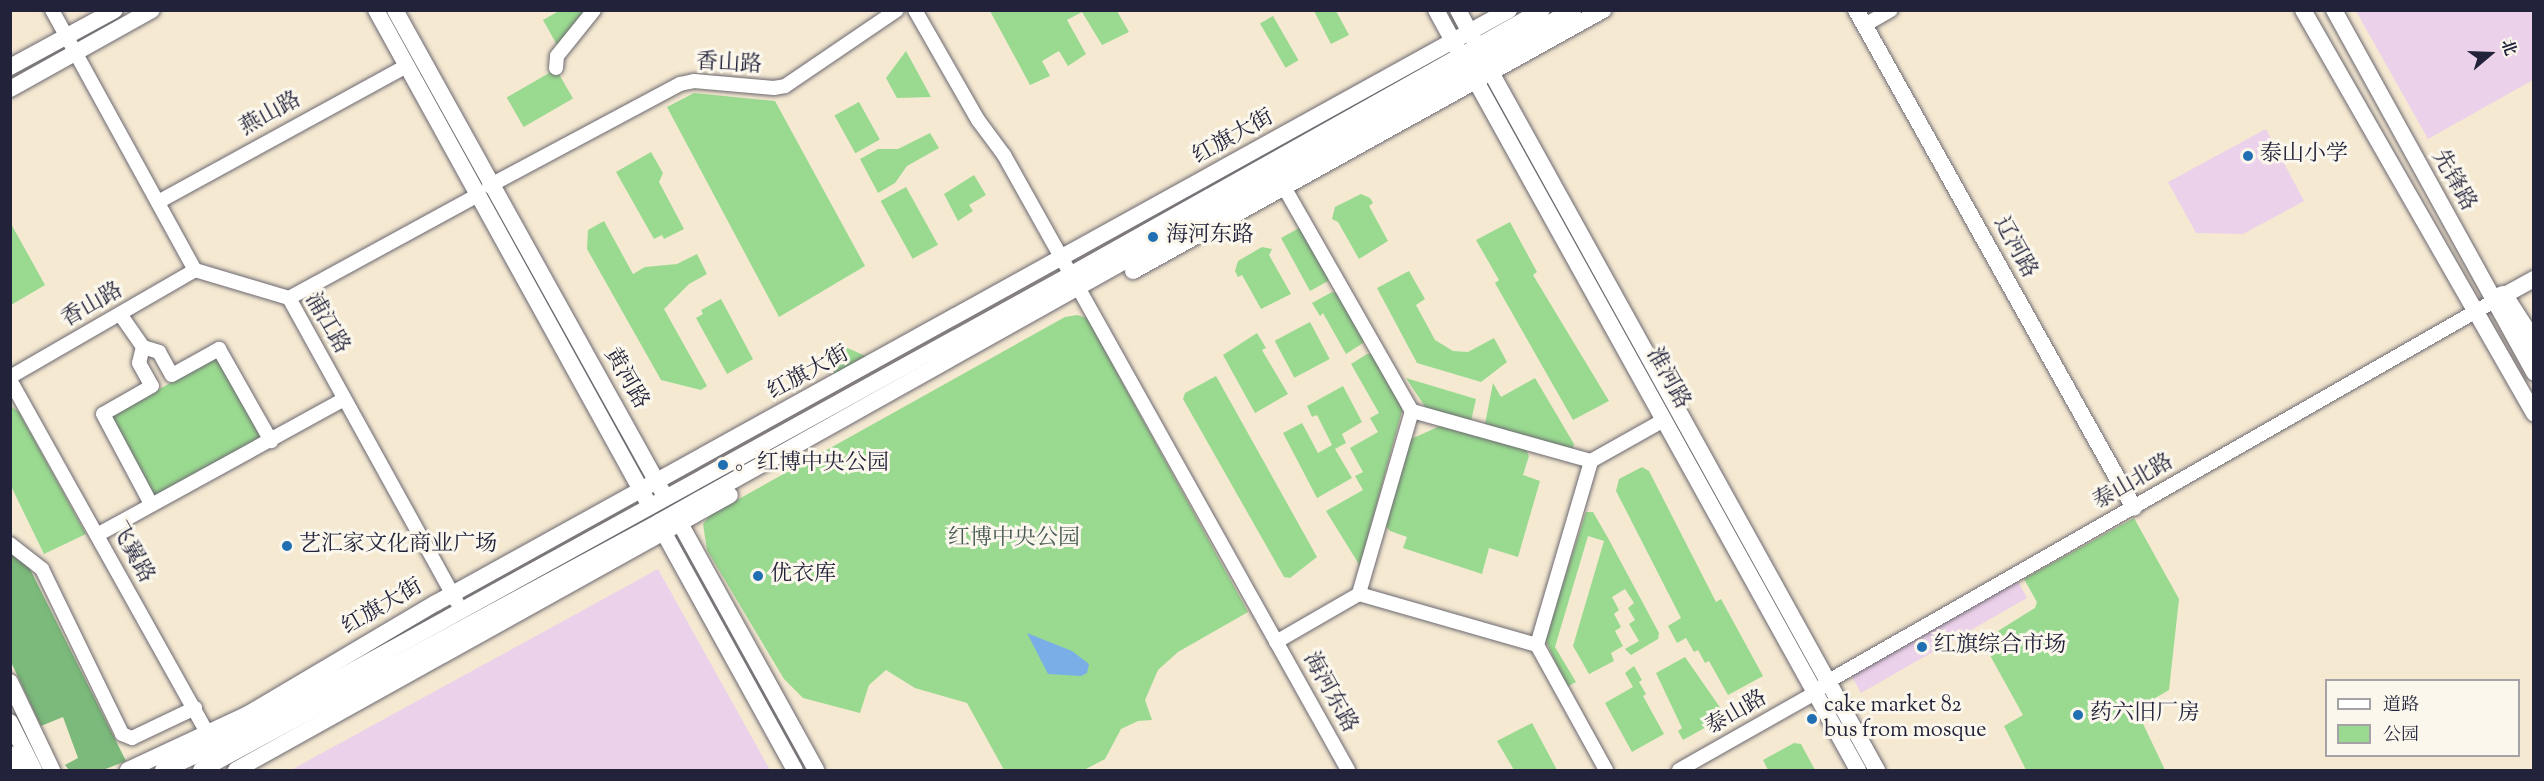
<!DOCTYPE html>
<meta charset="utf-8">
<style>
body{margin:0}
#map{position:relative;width:2544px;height:781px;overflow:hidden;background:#f5e9d2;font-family:"Sorts Mill Goudy","Noto Serif SC",serif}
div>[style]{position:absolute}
.built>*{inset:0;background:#ecd1ea}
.green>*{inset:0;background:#9ada90;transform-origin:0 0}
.forest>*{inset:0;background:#7bba7a}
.water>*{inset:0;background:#79aee7}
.roads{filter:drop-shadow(0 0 2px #6c6870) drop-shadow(0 0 2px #6c6870)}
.minor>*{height:14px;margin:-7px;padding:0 7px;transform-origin:7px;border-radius:7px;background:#fff}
.major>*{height:16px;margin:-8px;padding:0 8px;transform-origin:8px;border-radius:8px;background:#fff}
.highway>*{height:20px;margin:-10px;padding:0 10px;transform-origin:10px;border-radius:10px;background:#fff}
.dots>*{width:16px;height:16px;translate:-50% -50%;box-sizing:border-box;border:3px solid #fbf7ec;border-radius:50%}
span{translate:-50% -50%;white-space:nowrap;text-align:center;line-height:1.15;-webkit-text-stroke:6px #fbf7ec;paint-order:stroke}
.street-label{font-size:22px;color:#22223b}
.poi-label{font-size:22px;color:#22223b}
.left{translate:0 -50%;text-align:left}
.park-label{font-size:22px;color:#465954}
.frame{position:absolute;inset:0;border:12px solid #22223b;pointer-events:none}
.legend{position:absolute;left:2325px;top:679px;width:195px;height:78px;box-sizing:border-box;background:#fbf7ec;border:2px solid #a4a2a5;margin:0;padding:8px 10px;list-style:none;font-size:18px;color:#22223b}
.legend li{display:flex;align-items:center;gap:12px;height:30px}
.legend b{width:30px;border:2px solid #a4a2a5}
.north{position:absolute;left:2460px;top:24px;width:60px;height:60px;-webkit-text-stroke:4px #fbf7ec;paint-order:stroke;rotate:71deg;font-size:16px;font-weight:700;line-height:24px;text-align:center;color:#22223b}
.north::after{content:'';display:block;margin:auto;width:21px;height:27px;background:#22223b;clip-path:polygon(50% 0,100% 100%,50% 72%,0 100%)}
</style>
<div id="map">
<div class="built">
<i style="clip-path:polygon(2356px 11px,2533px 11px,2533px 80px,2428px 139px)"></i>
<i style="clip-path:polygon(2266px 129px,2304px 201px,2243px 234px,2196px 233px,2168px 182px)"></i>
<i style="clip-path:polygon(658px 569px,770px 770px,291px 770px,492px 660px)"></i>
<i style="clip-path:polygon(2015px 576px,2027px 598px,1861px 693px,1851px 675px)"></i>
</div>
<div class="green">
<i style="clip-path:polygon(559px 11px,594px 11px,561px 52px,543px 20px)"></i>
<i style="clip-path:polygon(990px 11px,1117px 11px,1129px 32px,1102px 45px,1082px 12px,1067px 20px,1086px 54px,1068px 66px,1059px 51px,1042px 61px,1050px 76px,1030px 85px)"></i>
<i style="clip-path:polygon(1314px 11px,1336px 11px,1349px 35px,1331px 44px)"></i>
<i style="left:1273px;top:16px;width:51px;height:15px;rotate:60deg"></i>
<i style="clip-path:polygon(906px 51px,931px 97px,897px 98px,886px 78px)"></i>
<i style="left:556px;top:69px;width:34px;height:57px;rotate:60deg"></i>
<i style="clip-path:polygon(694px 93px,775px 101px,865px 266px,779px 317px,667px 107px)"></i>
<i style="left:859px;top:102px;width:43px;height:28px;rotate:61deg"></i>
<i style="clip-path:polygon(930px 133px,939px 148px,907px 166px,895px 183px,878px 193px,860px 159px,878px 149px,898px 149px)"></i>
<i style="clip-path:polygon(651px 152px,663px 173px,659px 182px,684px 229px,664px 239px,662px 235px,654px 239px,616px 172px)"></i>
<i style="clip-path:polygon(974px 175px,986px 195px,969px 205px,973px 211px,958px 221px,944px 194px)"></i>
<i style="left:906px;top:187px;width:66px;height:29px;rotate:61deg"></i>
<i style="clip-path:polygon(1361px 194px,1370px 198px,1373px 203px,1369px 206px,1388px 241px,1359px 259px,1338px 222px,1332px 219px,1335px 207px)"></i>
<i style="clip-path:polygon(604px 221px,633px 274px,645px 267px,677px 264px,697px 254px,707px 274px,689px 284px,664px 309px,707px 386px,701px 390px,661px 380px,587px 249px,588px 230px)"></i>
<i style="clip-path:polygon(10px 222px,45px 285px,11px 305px,10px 305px)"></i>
<i style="clip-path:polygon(1510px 222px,1537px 272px,1533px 275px,1609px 401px,1573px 420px,1495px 283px,1499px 280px,1476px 240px)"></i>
<i style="clip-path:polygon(1301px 227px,1328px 276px,1328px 281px,1310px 291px,1281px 238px)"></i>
<i style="clip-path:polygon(1262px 247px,1272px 249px,1269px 255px,1291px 294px,1261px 309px,1242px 275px,1238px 277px,1235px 271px,1238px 261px)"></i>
<i style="clip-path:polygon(1409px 271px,1425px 299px,1416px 305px,1435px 340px,1453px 351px,1468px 352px,1494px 338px,1507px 362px,1481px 382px,1417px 363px,1377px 288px)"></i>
<i style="clip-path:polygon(1332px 292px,1340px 294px,1364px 338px,1363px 343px,1346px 354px,1323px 313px,1320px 316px,1312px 303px)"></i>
<i style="clip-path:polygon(721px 299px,753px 359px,727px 374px,696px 318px,703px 314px,701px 310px)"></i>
<i style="clip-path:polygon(1077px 315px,1087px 318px,1248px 612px,1178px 652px,1158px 670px,1145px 700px,1152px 720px,1138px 721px,1121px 729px,1105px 759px,1084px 770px,1004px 770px,967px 703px,915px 688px,886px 670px,869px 685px,860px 713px,803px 698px,784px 679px,707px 550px,703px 524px,710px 515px,1065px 317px)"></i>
<i style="left:1310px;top:322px;width:42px;height:40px;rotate:62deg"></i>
<i style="clip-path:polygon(1257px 333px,1266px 348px,1262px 350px,1288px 394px,1255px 413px,1223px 355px)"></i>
<i style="clip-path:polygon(843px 346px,879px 362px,830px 388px,839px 347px)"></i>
<i style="clip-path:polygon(1367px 354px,1373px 354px,1403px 407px,1360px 566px,1326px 511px,1363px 490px,1355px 476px,1363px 472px,1350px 448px,1378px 432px,1370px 418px,1379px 413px,1351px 364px)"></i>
<i style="left:219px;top:356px;width:94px;height:124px;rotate:61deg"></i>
<i style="clip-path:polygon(1216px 376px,1317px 557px,1290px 578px,1284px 577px,1183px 399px,1185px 393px)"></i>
<i style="clip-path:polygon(1406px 378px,1476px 399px,1471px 421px,1426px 408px)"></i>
<i style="clip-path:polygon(1535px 378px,1574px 444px,1572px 450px,1485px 424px,1493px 383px,1501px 397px)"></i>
<i style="clip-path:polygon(1343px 386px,1362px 422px,1342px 434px,1346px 443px,1335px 449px,1352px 478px,1317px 498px,1283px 433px,1302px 423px,1318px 453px,1332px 445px,1317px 415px,1312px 417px,1307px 406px)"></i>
<i style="clip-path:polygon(11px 406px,19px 412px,86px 534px,44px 554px,11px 486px)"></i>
<i style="clip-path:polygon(1440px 426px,1525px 448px,1529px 456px,1523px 475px,1540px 481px,1518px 557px,1489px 548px,1482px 574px,1403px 548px,1407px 537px,1390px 531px,1385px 525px,1411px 439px)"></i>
<i style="clip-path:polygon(1642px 467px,1649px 471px,1716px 602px,1721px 599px,1763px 676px,1728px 695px,1709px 661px,1705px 663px,1698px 650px,1694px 652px,1686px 638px,1677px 643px,1668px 626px,1681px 618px,1616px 491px,1619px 479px)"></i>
<i style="clip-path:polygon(1586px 512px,1593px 512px,1608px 538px,1659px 633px,1658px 639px,1631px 655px,1625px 649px,1639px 641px,1629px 624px,1635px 620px,1628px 608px,1634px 603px,1625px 589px,1612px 597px,1619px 610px,1614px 614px,1621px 627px,1615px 631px,1623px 646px,1611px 653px,1614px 661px,1589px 674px,1573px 646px,1604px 541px,1588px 536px,1555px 647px,1576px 682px,1567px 687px,1545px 639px)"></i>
<i style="clip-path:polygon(2134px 518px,2179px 599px,2169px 690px,2136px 709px,2165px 770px,2026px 770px,2004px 726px,2023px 715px,1982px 641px,2035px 608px,2037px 602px,2024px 579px)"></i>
<i style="clip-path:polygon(1685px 657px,1726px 716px,1683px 740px,1678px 731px,1682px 728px,1656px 673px)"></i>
<i style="clip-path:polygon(1634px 666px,1642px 680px,1639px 682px,1646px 694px,1643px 696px,1664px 734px,1632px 752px,1605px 703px,1633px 687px,1625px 673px)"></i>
<i style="clip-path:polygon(1532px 723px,1557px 770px,1514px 770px,1497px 741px)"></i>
<i style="clip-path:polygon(1794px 743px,1801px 744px,1815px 770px,1768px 770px,1763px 760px)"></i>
</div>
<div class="forest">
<i style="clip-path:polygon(11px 554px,29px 567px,126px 761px,103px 770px,69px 770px,65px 765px,78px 758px,63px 717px,41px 726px,11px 662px)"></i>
</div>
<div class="water">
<i style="clip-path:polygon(1027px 633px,1072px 651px,1089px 664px,1087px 673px,1081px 676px,1048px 674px)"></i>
</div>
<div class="roads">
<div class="minor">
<i style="left:52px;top:10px;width:297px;rotate:61.2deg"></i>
<i style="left:195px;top:270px;width:98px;rotate:16.6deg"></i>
<i style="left:289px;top:298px;width:347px;rotate:61.1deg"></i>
<i style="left:915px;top:10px;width:127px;rotate:60.2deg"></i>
<i style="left:978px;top:120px;width:44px;rotate:53.4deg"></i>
<i style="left:1004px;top:155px;width:705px;rotate:60.78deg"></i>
<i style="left:1870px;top:22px;width:24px;rotate:-30deg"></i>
<i style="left:556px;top:68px;width:12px;rotate:-85deg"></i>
<i style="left:557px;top:56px;width:59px;rotate:-51.2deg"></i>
<i style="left:1280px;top:180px;width:266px;rotate:60.3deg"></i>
<i style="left:489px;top:186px;width:217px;rotate:-28.1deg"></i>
<i style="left:680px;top:84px;width:14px;rotate:-12deg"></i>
<i style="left:694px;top:81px;width:80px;rotate:5deg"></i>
<i style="left:774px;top:88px;width:11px;rotate:-10deg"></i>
<i style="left:785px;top:86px;width:135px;rotate:-34.2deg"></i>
<i style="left:158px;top:202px;width:283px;rotate:-28.7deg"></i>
<i style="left:289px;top:298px;width:215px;rotate:-28.6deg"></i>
<i style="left:120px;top:314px;width:40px;rotate:55.1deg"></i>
<i style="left:143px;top:347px;width:17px;rotate:17deg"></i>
<i style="left:159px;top:352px;width:26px;rotate:61deg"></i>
<i style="left:172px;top:375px;width:54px;rotate:-29deg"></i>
<i style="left:219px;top:349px;width:106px;rotate:60.5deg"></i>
<i style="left:143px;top:347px;width:16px;rotate:104deg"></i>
<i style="left:139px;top:363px;width:26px;rotate:61deg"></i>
<i style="left:152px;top:386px;width:56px;rotate:150.3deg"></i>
<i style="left:103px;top:414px;width:102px;rotate:61.9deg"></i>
<i style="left:10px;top:377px;width:214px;rotate:-30deg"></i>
<i style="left:10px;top:380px;width:415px;rotate:60.8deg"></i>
<i style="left:1591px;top:461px;width:186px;rotate:-164.4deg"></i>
<i style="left:1412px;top:411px;width:191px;rotate:106.2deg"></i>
<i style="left:1359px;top:594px;width:185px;rotate:16deg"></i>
<i style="left:1537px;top:645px;width:192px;rotate:-73.6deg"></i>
<i style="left:1591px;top:461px;width:84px;rotate:-29.3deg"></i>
<i style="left:97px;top:535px;width:282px;rotate:-28.8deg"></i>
<i style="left:10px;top:544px;width:41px;rotate:38deg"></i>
<i style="left:42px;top:569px;width:183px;rotate:64.1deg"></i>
<i style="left:122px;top:734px;width:11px;rotate:22deg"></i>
<i style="left:132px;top:738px;width:70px;rotate:-25.5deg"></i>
<i style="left:1276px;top:642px;width:96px;rotate:-30deg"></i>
<i style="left:1537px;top:645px;width:143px;rotate:61.1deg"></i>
<i style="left:1679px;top:770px;width:156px;rotate:-29.5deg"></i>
<i style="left:1815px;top:693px;width:16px;rotate:-43deg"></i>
<i style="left:1827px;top:682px;width:768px;rotate:-29.74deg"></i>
</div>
<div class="major">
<i style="left:376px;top:10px;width:561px;rotate:61.1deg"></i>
<i style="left:395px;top:10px;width:550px;rotate:60.97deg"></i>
<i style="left:1436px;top:10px;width:48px;rotate:61.3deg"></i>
<i style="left:1458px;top:10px;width:36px;rotate:62deg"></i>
<i style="left:1856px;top:10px;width:570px;rotate:60.83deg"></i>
<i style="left:2303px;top:10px;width:465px;rotate:60.2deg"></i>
<i style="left:2334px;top:10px;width:414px;rotate:61.1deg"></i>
<i style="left:1487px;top:65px;width:806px;rotate:61.05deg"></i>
<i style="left:10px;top:67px;width:119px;rotate:-28.5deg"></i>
<i style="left:1472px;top:74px;width:796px;rotate:60.99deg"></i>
<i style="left:10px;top:89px;width:162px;rotate:-29.1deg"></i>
<i style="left:1133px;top:271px;width:538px;rotate:-29.04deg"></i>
<i style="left:2494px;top:301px;width:46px;rotate:-28.8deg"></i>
<i style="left:676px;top:516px;width:290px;rotate:61.1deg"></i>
<i style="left:659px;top:524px;width:281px;rotate:61.1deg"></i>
<i style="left:10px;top:682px;width:98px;rotate:64.5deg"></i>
<i style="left:10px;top:722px;width:54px;rotate:63.4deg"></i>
<i style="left:10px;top:754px;width:18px;rotate:63deg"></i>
<i style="left:128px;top:770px;width:132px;rotate:-25deg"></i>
<i style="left:248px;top:714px;width:218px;rotate:-30.6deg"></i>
<i style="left:436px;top:603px;width:1226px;rotate:-28.93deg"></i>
<i style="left:163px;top:770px;width:56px;rotate:-24.3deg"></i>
<i style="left:214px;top:747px;width:978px;rotate:-28.87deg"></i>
<i style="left:1070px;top:275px;width:541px;rotate:-29.31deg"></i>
<i style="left:201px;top:770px;width:521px;rotate:-28.43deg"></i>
<i style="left:659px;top:522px;width:1048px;rotate:-29.26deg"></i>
<i style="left:236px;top:770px;width:565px;rotate:-29.1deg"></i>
</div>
<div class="highway">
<i style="left:2503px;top:296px;width:57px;rotate:57.1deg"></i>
</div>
</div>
<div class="dots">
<i style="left:2248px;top:156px;background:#1f6fb2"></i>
<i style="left:1153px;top:237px;background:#1f6fb2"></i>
<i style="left:723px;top:465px;background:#1f6fb2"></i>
<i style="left:287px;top:546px;background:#1f6fb2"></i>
<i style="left:758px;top:576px;background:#1f6fb2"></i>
<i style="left:1922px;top:647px;background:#1f6fb2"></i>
<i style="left:2078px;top:715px;background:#1f6fb2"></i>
<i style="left:1812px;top:719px;background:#1f6fb2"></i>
</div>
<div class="street-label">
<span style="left:729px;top:65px;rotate:3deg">香山路</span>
<span style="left:271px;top:115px;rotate:-29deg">燕山路</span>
<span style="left:1234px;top:138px;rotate:-29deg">红旗大街</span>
<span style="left:2453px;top:181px;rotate:61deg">先锋路</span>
<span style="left:2014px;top:248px;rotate:61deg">辽河路</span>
<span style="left:93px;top:306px;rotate:-30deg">香山路</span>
<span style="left:326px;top:324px;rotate:60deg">浦江路</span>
<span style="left:809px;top:374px;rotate:-28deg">红旗大街</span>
<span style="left:625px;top:379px;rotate:60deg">黄河路</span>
<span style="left:1667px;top:379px;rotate:61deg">淮河路</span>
<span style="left:2134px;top:483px;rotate:-30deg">泰山北路</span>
<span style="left:131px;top:553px;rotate:61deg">飞翼路</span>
<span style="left:383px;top:608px;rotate:-30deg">红旗大街</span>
<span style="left:1329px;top:693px;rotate:61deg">海河东路</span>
<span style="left:1737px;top:714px;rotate:-30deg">泰山路</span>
</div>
<div class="poi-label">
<span class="left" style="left:2260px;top:156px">泰山小学</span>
<span class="left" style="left:1166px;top:237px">海河东路</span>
<span class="left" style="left:735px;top:465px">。红博中央公园</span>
<span class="left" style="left:299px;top:546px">艺汇家文化商业广场</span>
<span class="left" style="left:770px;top:576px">优衣库</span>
<span class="left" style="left:1934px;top:647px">红旗综合市场</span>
<span class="left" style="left:1824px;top:719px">cake market 82<br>bus from mosque</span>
<span class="left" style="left:2090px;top:715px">药六旧厂房</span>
</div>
<div class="park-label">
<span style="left:1014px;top:540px">红博中央公园</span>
</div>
<div class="frame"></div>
<ul class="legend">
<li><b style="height:8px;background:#fff"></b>道路</li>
<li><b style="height:16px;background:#9ada90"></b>公园</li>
</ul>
<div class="north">北</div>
</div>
